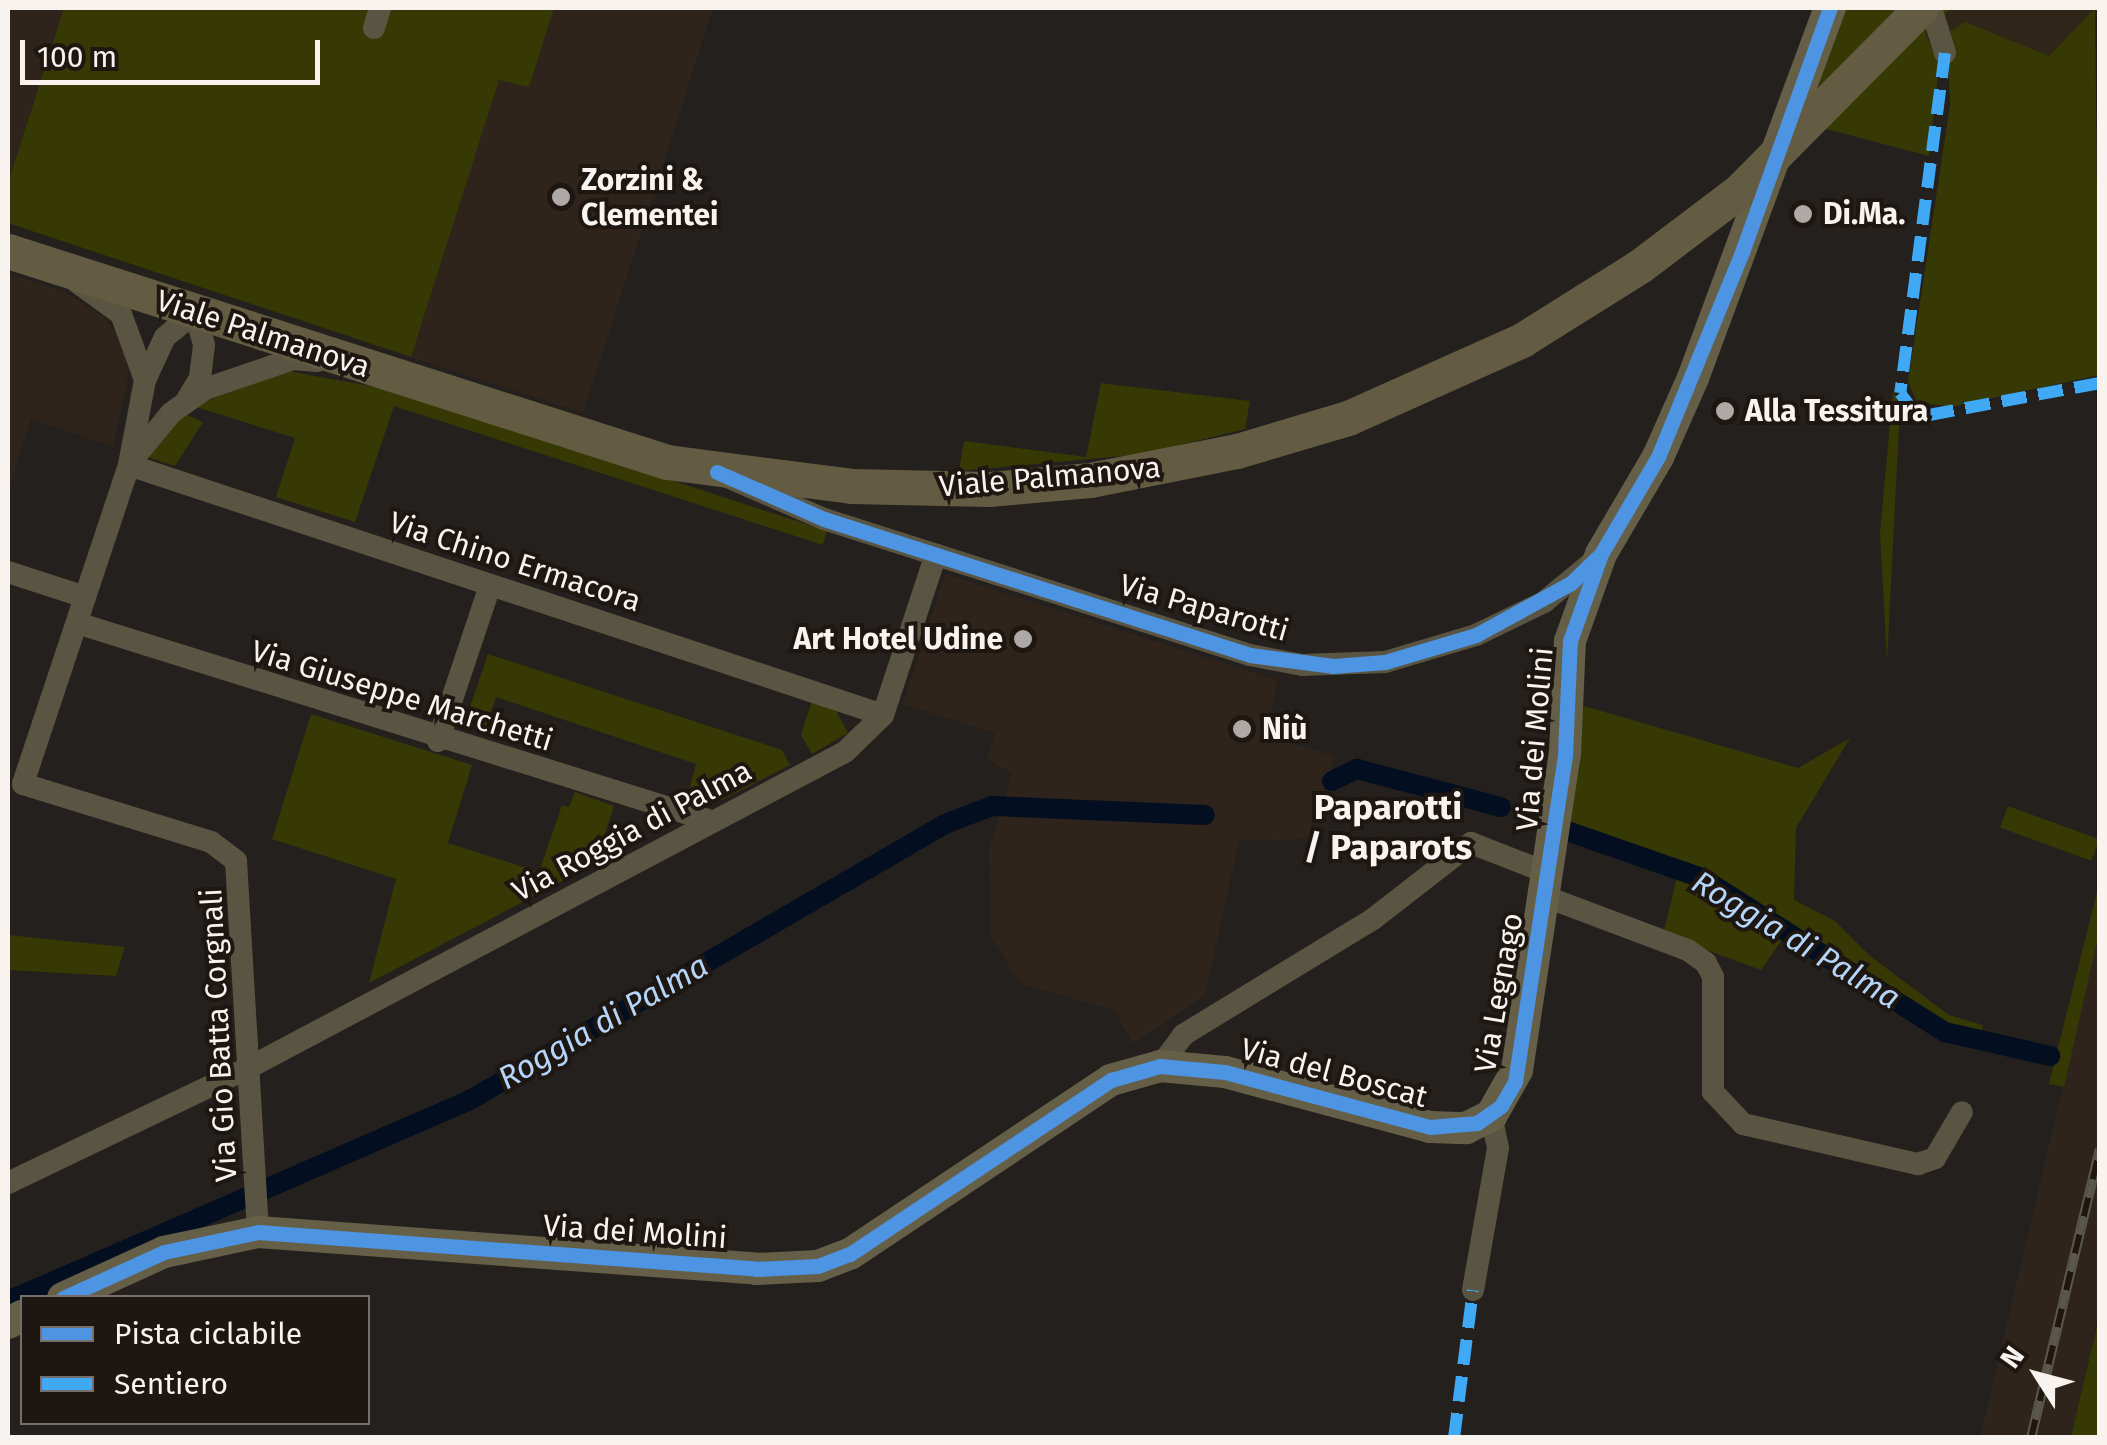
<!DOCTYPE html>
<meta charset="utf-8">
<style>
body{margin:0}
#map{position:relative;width:2107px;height:1445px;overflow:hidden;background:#24201d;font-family:"Fira Sans",sans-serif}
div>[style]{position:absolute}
.built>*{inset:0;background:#2f241b}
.industrial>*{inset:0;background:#2f2619}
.green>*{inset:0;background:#363904;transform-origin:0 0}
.canal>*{height:20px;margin:-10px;padding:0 10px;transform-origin:10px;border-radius:10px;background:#030f21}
.street>*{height:22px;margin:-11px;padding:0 11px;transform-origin:11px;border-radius:11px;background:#5a5542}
.secondary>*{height:32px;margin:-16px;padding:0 16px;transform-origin:16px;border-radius:16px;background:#655f48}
.primary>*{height:35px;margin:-17.5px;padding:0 17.5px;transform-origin:17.5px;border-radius:17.5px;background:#635c42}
.rail>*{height:10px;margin-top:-5px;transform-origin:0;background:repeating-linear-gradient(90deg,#1e1611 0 19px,#5b574d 0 38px);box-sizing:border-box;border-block:2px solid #5b574d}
.quiet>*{height:12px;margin-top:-6px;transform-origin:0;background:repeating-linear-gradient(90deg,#3fa9f5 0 25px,transparent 0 37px)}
.cycleway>*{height:15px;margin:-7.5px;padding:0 7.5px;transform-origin:7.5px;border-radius:7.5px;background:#4d94e3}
.dots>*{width:28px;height:28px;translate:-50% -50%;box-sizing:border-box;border:5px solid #1e1611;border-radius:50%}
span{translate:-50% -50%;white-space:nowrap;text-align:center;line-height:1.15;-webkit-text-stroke:8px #1e1611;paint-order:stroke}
.poi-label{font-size:30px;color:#f8f3ef;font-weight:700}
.left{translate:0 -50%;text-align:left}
.right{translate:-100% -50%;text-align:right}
.street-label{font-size:30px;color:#f8f3ef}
.water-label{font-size:32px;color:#b4d4f9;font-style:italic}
.quarter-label{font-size:35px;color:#f8f3ef;font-weight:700}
.frame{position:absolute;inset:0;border:10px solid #f8f3ef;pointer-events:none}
.legend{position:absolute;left:20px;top:1295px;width:350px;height:130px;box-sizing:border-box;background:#1e1611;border:2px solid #756e6a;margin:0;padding:12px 18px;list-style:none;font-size:30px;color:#f8f3ef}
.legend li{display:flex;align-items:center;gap:20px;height:50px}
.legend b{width:50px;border:2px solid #756e6a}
.north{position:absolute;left:1987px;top:1325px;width:100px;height:100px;-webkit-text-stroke:8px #1e1611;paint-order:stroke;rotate:306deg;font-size:28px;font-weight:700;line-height:40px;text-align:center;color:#f8f3ef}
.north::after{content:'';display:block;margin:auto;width:35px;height:45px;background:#f8f3ef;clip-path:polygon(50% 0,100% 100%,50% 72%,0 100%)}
.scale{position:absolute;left:20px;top:40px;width:300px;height:45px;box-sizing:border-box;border:5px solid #f8f3ef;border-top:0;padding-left:12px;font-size:30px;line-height:35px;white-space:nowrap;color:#f8f3ef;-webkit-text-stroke:8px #1e1611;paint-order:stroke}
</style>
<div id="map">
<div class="built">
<i style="clip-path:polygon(8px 8px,64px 8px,8px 183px)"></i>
<i style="clip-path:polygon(554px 8px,713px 8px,583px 413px,411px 357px,499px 79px,529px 87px)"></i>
<i style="clip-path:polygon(8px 273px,66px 293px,104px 317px,121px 340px,129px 373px,113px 447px,31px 419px,8px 492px)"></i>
<i style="clip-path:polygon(945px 574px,1277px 680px,1269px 728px,1275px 739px,1335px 756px,1308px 839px,1239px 841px,1205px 995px,1133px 1043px,1114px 1010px,1021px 984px,991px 938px,989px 850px,1012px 772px,987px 760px,995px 733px,903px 704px)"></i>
<i style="clip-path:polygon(2099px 933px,2099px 1313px,2071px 1437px,1980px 1438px)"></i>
</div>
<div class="industrial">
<i style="clip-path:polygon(1952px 8px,2095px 8px,2049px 56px,1965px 22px,1947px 33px,1942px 16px)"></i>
</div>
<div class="green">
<i style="clip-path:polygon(64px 8px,554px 8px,529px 87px,499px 80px,411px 357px,8px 223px,8px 183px)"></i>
<i style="clip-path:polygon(1817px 8px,1952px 8px,1925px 32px,1939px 66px,1929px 156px,1777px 116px)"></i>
<i style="clip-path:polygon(2095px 8px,2099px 375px,1951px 407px,1917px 402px,1908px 382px,1950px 105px,1947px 33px,1965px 22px,2049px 56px)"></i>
<i style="clip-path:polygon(287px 371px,398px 391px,827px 531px,823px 545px,394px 406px,355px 522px,276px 497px,295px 438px,193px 406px)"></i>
<i style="clip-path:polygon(1101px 383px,1250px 401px,1245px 429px,1143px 454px,959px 471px,964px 441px,1086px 457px)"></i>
<i style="clip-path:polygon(1893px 391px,1900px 406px,1887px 662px,1880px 533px)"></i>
<i style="clip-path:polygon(182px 413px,203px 422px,175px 466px,144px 456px)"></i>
<i style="clip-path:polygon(488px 654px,782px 750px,790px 765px,722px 800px,689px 790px,696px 764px,496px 697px,486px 726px,466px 719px)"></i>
<i style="clip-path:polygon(813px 698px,833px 705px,848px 733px,812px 754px,801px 735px)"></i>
<i style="clip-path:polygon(1570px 702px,1798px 768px,1850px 738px,1796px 828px,1794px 900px,1835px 921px,1870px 956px,1949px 1015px,1983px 1025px,1981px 1036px,1947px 1027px,1741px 892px,1563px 826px)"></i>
<i style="clip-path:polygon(311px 714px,472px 765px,448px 843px,539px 872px,562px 805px,569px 807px,575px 792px,614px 806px,595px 864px,369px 983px,396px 879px,272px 839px)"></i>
<i style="left:2008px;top:806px;width:97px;height:23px;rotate:20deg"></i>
<i style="clip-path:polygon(1678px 873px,1785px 935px,1761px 970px,1663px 934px)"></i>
<i style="clip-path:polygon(2099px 884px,2099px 933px,2064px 1087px,2049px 1084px)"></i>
<i style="clip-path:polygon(8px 935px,125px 947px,116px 976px,8px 970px)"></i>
<i style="clip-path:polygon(2099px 1313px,2099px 1437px,2071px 1437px,2098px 1321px)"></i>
</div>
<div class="canal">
<i style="left:1332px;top:781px;width:28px;rotate:-26deg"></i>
<i style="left:1357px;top:769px;width:149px;rotate:14.8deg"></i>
<i style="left:1547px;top:824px;width:164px;rotate:19.2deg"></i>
<i style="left:1702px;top:878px;width:288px;rotate:32.4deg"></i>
<i style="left:1945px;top:1032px;width:108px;rotate:12.9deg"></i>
<i style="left:8px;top:1301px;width:504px;rotate:-23.51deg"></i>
<i style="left:470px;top:1100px;width:549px;rotate:-30.16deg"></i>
<i style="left:945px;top:824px;width:50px;rotate:-21deg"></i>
<i style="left:992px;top:806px;width:213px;rotate:2.4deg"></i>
</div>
<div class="street">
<i style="left:1931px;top:8px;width:47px;rotate:72.7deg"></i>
<i style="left:374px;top:28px;width:21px;rotate:-73deg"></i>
<i style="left:77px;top:282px;width:54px;rotate:36deg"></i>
<i style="left:121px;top:314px;width:70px;rotate:70deg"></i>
<i style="left:145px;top:380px;width:86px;rotate:100.7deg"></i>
<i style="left:129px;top:465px;width:336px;rotate:108.4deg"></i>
<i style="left:23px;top:784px;width:197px;rotate:17.1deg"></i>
<i style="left:211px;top:842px;width:31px;rotate:37deg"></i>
<i style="left:236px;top:861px;width:372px;rotate:86.6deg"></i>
<i style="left:145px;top:380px;width:47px;rotate:-65.1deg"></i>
<i style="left:165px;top:337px;width:38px;rotate:-39deg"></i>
<i style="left:195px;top:313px;width:33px;rotate:74deg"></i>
<i style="left:204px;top:345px;width:33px;rotate:97deg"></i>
<i style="left:200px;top:378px;width:26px;rotate:121deg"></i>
<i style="left:134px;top:458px;width:58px;rotate:-50.6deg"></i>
<i style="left:171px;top:413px;width:42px;rotate:-35.2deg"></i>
<i style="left:205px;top:389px;width:93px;rotate:-18.8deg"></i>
<i style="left:293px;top:359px;width:24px;rotate:5deg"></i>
<i style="left:129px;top:465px;width:794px;rotate:18.34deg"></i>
<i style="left:725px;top:476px;width:108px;rotate:23.5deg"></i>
<i style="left:824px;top:519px;width:447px;rotate:17.7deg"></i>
<i style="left:1250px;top:655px;width:53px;rotate:10.9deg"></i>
<i style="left:1302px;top:665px;width:83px;rotate:-2.1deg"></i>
<i style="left:1385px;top:662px;width:95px;rotate:-16.5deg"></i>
<i style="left:1476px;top:635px;width:76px;rotate:-25.9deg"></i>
<i style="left:1544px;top:602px;width:66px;rotate:-39.5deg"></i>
<i style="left:8px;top:572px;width:81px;rotate:18deg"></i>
<i style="left:77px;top:623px;width:664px;rotate:17.34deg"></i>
<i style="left:438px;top:741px;width:163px;rotate:-71.5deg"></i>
<i style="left:1544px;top:896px;width:154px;rotate:20.6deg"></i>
<i style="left:1688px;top:950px;width:22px;rotate:36deg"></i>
<i style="left:1706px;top:963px;width:16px;rotate:63deg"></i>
<i style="left:1713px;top:977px;width:115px;rotate:90deg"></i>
<i style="left:1713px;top:1092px;width:44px;rotate:46.8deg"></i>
<i style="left:1743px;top:1124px;width:180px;rotate:12.9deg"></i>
<i style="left:1918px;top:1164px;width:18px;rotate:-19deg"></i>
<i style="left:1935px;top:1158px;width:53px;rotate:-59.6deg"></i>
<i style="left:1160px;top:1066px;width:39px;rotate:-53deg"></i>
<i style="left:1183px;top:1035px;width:223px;rotate:-31.4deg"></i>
<i style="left:1373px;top:919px;width:124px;rotate:-37.8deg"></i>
<i style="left:1471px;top:843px;width:83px;rotate:21.3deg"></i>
<i style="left:8px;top:1183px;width:268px;rotate:-25.6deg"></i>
<i style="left:250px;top:1067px;width:673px;rotate:-27.9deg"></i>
<i style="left:845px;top:752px;width:53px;rotate:-44.2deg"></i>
<i style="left:883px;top:715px;width:169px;rotate:-71.8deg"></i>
<i style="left:1473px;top:1290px;width:144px;rotate:-80deg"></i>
<i style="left:1498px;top:1148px;width:33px;rotate:-102deg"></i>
</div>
<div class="secondary">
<i style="left:63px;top:1298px;width:111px;rotate:-24.5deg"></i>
<i style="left:164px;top:1252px;width:96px;rotate:-12deg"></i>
<i style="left:258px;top:1232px;width:499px;rotate:4.2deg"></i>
<i style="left:756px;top:1269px;width:62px;rotate:-2.8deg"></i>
<i style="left:818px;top:1266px;width:34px;rotate:-21deg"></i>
<i style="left:850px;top:1254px;width:314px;rotate:-33.7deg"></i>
<i style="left:1111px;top:1080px;width:51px;rotate:-15.9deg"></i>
<i style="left:1160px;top:1066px;width:65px;rotate:5.3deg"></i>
<i style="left:1225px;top:1072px;width:212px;rotate:15deg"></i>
<i style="left:1430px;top:1127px;width:36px;rotate:2deg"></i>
<i style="left:1466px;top:1128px;width:28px;rotate:-26deg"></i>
<i style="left:1491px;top:1116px;width:53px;rotate:-60.5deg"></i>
<i style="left:1517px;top:1070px;width:320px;rotate:-81.4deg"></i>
<i style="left:1565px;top:754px;width:113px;rotate:-87.5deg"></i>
<i style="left:1570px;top:641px;width:92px;rotate:-70.4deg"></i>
<i style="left:1601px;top:554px;width:113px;rotate:-59.6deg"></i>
<i style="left:1658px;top:457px;width:86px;rotate:-66.1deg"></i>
<i style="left:1693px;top:378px;width:395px;rotate:-69.7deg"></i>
<i style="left:8px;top:1323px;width:16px;rotate:-27deg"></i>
</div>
<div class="primary">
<i style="left:8px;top:251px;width:692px;rotate:17.75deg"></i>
<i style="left:667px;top:462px;width:186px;rotate:7.4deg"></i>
<i style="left:851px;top:486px;width:138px;rotate:1.2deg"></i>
<i style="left:989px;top:489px;width:101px;rotate:-5.1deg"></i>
<i style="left:1090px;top:480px;width:150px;rotate:-11.2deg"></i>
<i style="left:1237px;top:451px;width:116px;rotate:-16.6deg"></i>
<i style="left:1348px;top:418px;width:191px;rotate:-24.1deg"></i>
<i style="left:1522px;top:340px;width:139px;rotate:-32.1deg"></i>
<i style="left:1640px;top:266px;width:123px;rotate:-37.1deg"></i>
<i style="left:1738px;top:192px;width:260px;rotate:-45.2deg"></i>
</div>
<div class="rail">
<i style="left:2031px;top:1438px;width:297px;rotate:-76.6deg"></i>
</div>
<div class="quiet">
<i style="left:1945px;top:53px;width:343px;rotate:97.5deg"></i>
<i style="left:1900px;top:393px;width:20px;rotate:53deg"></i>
<i style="left:1912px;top:409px;width:18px;rotate:19deg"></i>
<i style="left:1929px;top:415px;width:174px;rotate:-10.6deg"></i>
<i style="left:1454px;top:1438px;width:149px;rotate:-82.7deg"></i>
</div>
<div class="cycleway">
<i style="left:717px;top:472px;width:117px;rotate:23.7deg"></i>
<i style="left:824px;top:519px;width:447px;rotate:17.7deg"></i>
<i style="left:1250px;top:655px;width:84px;rotate:7.5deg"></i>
<i style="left:1333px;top:666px;width:52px;rotate:-4.4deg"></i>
<i style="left:1385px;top:662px;width:95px;rotate:-16.5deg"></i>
<i style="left:1476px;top:635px;width:108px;rotate:-28.7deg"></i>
<i style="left:1571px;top:583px;width:42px;rotate:-44deg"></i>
<i style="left:1601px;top:554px;width:113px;rotate:-59.6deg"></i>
<i style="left:1658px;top:457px;width:222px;rotate:-67.7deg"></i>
<i style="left:1742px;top:252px;width:259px;rotate:-70.2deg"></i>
<i style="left:63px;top:1298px;width:111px;rotate:-24.5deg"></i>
<i style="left:164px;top:1252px;width:96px;rotate:-12deg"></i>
<i style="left:258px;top:1232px;width:499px;rotate:4.2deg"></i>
<i style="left:756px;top:1269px;width:62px;rotate:-2.8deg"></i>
<i style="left:818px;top:1266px;width:34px;rotate:-21deg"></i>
<i style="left:850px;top:1254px;width:314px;rotate:-33.7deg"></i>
<i style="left:1111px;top:1080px;width:51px;rotate:-15.9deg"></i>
<i style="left:1160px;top:1066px;width:65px;rotate:5.3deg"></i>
<i style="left:1225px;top:1072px;width:212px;rotate:15deg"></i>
<i style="left:1430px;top:1127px;width:47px;rotate:-4.9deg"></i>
<i style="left:1477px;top:1123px;width:29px;rotate:-35deg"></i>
<i style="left:1501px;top:1106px;width:28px;rotate:-60deg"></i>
<i style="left:1515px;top:1082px;width:332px;rotate:-81.3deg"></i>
<i style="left:1565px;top:754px;width:113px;rotate:-87.5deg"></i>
<i style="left:1570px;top:641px;width:92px;rotate:-70.4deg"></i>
</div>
<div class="dots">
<i style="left:561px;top:197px;background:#aea9a6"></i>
<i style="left:1803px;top:214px;background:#aea9a6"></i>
<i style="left:1725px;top:411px;background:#aea9a6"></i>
<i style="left:1023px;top:639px;background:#aea9a6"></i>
<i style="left:1242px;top:729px;background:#aea9a6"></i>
</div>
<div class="poi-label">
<span class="left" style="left:581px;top:197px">Zorzini &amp;<br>Clementei</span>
<span class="left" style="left:1823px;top:214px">Di.Ma.</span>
<span class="left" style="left:1745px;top:411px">Alla Tessitura</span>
<span class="right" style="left:1003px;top:639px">Art Hotel Udine</span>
<span class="left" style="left:1262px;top:729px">Niù</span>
</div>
<div class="street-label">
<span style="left:263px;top:334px;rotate:18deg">Viale Palmanova</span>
<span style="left:1050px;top:477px;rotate:-5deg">Viale Palmanova</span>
<span style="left:515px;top:562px;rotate:18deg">Via Chino Ermacora</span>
<span style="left:1204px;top:608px;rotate:16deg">Via Paparotti</span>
<span style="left:402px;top:696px;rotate:17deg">Via Giuseppe Marchetti</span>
<span style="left:1535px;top:739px;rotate:-85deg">Via dei Molini</span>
<span style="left:632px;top:831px;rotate:-28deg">Via Roggia di Palma</span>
<span style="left:1499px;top:993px;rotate:-80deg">Via Legnago</span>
<span style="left:219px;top:1035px;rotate:-93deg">Via Gio Batta Corgnali</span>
<span style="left:1334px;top:1073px;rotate:15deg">Via del Boscat</span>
<span style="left:635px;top:1232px;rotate:4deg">Via dei Molini</span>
</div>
<div class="water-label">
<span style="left:1796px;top:940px;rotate:31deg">Roggia di Palma</span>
<span style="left:603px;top:1022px;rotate:-30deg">Roggia di Palma</span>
</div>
<div class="quarter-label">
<span style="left:1388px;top:827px">Paparotti<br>/ Paparots</span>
</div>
<div class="frame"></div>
<ul class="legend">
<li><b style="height:12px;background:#4d94e3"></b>Pista ciclabile</li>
<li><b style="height:12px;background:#3fa9f5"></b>Sentiero</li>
</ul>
<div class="north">N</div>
<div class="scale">100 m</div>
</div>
